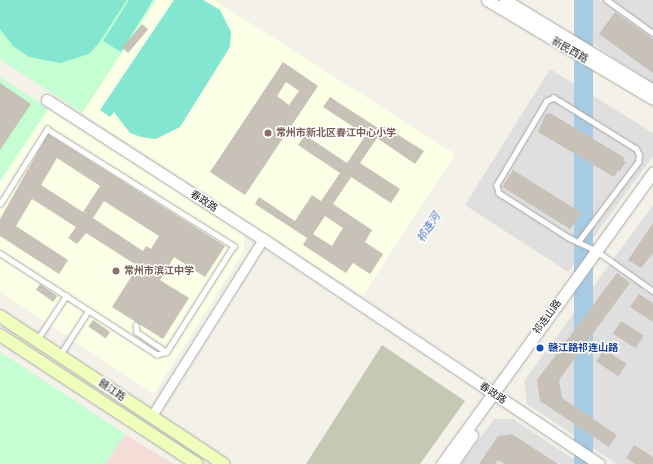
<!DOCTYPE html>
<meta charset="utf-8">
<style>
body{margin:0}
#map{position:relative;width:653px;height:464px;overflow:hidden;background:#f3f1e8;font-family:"Work Sans","Noto Sans SC",sans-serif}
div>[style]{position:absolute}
.residential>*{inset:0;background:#e0dfdf}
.commercial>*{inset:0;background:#f4ddd7}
.education>*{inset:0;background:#fbffe5}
.construction>*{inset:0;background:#c5c8b3}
.park>*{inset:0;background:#c4fed2}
.pitch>*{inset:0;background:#82e6d0}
.water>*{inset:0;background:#a6cbe3;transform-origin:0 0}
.building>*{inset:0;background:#c8c1b7;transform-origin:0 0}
.roads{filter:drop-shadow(0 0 1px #a9a9a9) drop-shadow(0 0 1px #a9a9a9)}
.service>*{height:4.5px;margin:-2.25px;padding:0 2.25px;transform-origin:2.25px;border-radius:2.25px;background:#fff}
.minor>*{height:9px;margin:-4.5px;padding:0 4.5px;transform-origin:4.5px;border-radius:4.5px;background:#fff}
.tertiary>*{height:11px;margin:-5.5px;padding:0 5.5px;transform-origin:5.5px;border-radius:5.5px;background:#fff}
.secondary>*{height:12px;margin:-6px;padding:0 6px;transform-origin:6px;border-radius:6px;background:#f0febb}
.dots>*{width:11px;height:11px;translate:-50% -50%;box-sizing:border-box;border:2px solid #fff;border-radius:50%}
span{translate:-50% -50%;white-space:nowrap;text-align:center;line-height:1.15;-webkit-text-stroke:3px #fff;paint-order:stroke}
.street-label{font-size:10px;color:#222}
.education-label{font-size:10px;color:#785e54;font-weight:700}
.left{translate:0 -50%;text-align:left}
.transit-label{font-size:10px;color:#164399;font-weight:700}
.water-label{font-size:11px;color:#466dba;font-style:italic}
</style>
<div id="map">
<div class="residential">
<i style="clip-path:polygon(593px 0,653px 0,653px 84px,574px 31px)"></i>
<i style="clip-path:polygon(550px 69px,653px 133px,653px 156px,568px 272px,465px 205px)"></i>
<i style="clip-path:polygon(653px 205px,653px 464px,617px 464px,527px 404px,524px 381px)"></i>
<i style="clip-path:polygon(494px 419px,513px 419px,581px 464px,461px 464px)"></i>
</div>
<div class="commercial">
<i style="clip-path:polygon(125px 434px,173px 464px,105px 464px)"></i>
</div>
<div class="education">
<i style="clip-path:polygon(156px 0,214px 0,455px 154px,363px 296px,82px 113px)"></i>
<i style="clip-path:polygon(48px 109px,243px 234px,245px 249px,154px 394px,0 292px,0 181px)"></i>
</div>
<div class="construction">
<i style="clip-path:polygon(382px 345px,465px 401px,420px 464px,306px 464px)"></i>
</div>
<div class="park">
<i style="clip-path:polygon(0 0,156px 0,82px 113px,0 59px)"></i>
<i style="clip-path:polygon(0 77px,48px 109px,0 181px)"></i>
<i style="clip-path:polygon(0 352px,125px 434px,105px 464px,0 464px)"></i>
</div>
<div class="pitch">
<i style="clip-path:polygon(0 0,127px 0,98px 44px,89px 54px,60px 63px,29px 57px,13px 46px,0 29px)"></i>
<i style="clip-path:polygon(129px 0,153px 0,121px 52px,103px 41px)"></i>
<i style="clip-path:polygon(174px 0,203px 0,220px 10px,231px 32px,230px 47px,180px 127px,156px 139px,141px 137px,130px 133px,114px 112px,110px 117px,100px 110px)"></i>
</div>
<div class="water">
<i style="left:574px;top:0;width:19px;height:550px"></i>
</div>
<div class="building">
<i style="clip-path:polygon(615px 12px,653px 39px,653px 73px,599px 34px)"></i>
<i style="left:142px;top:24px;width:8px;height:31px;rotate:40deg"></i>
<i style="clip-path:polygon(evenodd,283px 62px,318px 86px,245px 195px,210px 172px,283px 62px,286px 82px,299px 91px,289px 105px,277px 96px,286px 82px)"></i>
<i style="clip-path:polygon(0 83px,31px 104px,0 150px)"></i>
<i style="clip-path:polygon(evenodd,330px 97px,381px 130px,384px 126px,424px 151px,415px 164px,377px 138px,360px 163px,400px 189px,391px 203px,351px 177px,333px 204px,372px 230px,365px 242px,383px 254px,370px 274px,353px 263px,346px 273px,303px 245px,307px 238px,255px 204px,259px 197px,295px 221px,312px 195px,321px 201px,340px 173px,298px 145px,305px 135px,347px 163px,366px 135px,323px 107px,330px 97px,325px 216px,343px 228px,332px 246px,313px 234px,325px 216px)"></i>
<i style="clip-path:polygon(550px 113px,625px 158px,623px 161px,626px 162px,620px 171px,618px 170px,614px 177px,538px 132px,546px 114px)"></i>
<i style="clip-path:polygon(evenodd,48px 134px,225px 246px,205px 277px,174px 257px,160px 280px,189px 298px,163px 339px,112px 307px,138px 266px,86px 233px,77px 244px,68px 238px,76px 227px,32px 199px,16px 226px,68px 260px,59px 274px,0 236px,0 219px,48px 134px,57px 158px,100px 186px,83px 212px,41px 185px,57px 158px,48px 134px,104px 201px,159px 236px,151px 249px,146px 246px,143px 251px,93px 218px,104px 201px)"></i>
<i style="left:513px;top:170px;width:80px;height:20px;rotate:32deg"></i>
<i style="clip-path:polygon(653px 223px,653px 253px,641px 268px,628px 260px)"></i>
<i style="clip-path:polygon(617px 273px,630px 283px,559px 380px,562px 398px,617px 435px,609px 447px,540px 401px,537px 380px)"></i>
<i style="left:40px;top:284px;width:21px;height:7px;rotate:35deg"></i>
<i style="clip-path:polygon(639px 294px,653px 303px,653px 322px,630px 307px)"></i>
<i style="left:93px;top:320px;width:21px;height:8px;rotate:35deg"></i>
<i style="left:621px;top:321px;width:27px;height:15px;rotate:33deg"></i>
<i style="left:604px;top:349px;width:27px;height:15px;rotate:33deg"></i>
<i style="clip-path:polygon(512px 434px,558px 464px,505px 464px,498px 460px,495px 464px,479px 464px,498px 436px)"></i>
<i style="clip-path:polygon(634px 445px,653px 457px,653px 464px,635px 464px,626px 458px)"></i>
</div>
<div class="roads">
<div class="service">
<i style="left:607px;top:0;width:57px;rotate:35.7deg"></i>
<i style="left:0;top:204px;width:89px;rotate:-57.9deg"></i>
<i style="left:47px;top:129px;width:221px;rotate:32deg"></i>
<i style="left:234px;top:246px;width:125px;rotate:122.3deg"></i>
<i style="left:167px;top:352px;width:10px;rotate:163deg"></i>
<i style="left:157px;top:355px;width:187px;rotate:-147.2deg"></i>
<i style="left:578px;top:242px;width:100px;rotate:-53.1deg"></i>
<i style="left:638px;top:162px;width:7px;rotate:-82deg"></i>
<i style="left:639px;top:155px;width:7px;rotate:-117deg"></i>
<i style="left:636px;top:149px;width:97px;rotate:-148.1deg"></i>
<i style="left:554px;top:98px;width:8px;rotate:157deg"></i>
<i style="left:547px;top:101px;width:98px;rotate:120.8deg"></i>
<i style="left:497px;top:185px;width:8px;rotate:76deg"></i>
<i style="left:499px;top:193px;width:82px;rotate:32.5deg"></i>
<i style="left:568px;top:237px;width:11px;rotate:27deg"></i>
<i style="left:578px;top:242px;width:19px;rotate:25deg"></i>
<i style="left:595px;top:250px;width:7px;rotate:34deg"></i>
<i style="left:601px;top:254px;width:64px;rotate:35.4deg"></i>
<i style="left:136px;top:325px;width:7px;rotate:82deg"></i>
<i style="left:137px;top:332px;width:36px;rotate:34deg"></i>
<i style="left:37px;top:340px;width:53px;rotate:-56.6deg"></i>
<i style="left:60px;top:355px;width:52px;rotate:-57.5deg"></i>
</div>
<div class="minor">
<i style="left:151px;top:417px;width:210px;rotate:-57.8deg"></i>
</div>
<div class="tertiary">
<i style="left:487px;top:0;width:193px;rotate:30.8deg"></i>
<i style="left:505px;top:0;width:173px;rotate:31.3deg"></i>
<i style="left:47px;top:100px;width:257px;rotate:32.8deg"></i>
<i style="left:263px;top:239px;width:404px;rotate:33.8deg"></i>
<i style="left:442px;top:464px;width:360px;rotate:-54.1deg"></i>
<i style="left:452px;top:464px;width:35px;rotate:-55deg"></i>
</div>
<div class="secondary">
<i style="left:0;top:316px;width:268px;rotate:33.5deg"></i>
<i style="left:0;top:335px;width:235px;rotate:33.2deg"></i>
</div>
</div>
<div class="dots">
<i style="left:268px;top:133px;background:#8d6e63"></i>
<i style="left:116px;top:271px;background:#8d6e63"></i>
<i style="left:540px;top:348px;background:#1a4fb4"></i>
</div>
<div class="street-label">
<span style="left:570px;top:50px;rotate:30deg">新民西路</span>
<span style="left:204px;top:201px;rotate:33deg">春政路</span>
<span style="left:547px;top:317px;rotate:-54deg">祁连山路</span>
<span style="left:112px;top:390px;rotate:34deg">赣江路</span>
<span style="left:493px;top:393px;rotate:34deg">春政路</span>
</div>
<div class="education-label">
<span class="left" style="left:276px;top:133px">常州市新北区春江中心小学</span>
<span class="left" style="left:124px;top:271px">常州市滨江中学</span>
</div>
<div class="transit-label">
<span class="left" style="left:548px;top:348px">赣江路祁连山路</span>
</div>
<div class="water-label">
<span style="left:429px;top:228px;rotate:-57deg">祁连河</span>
</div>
</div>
